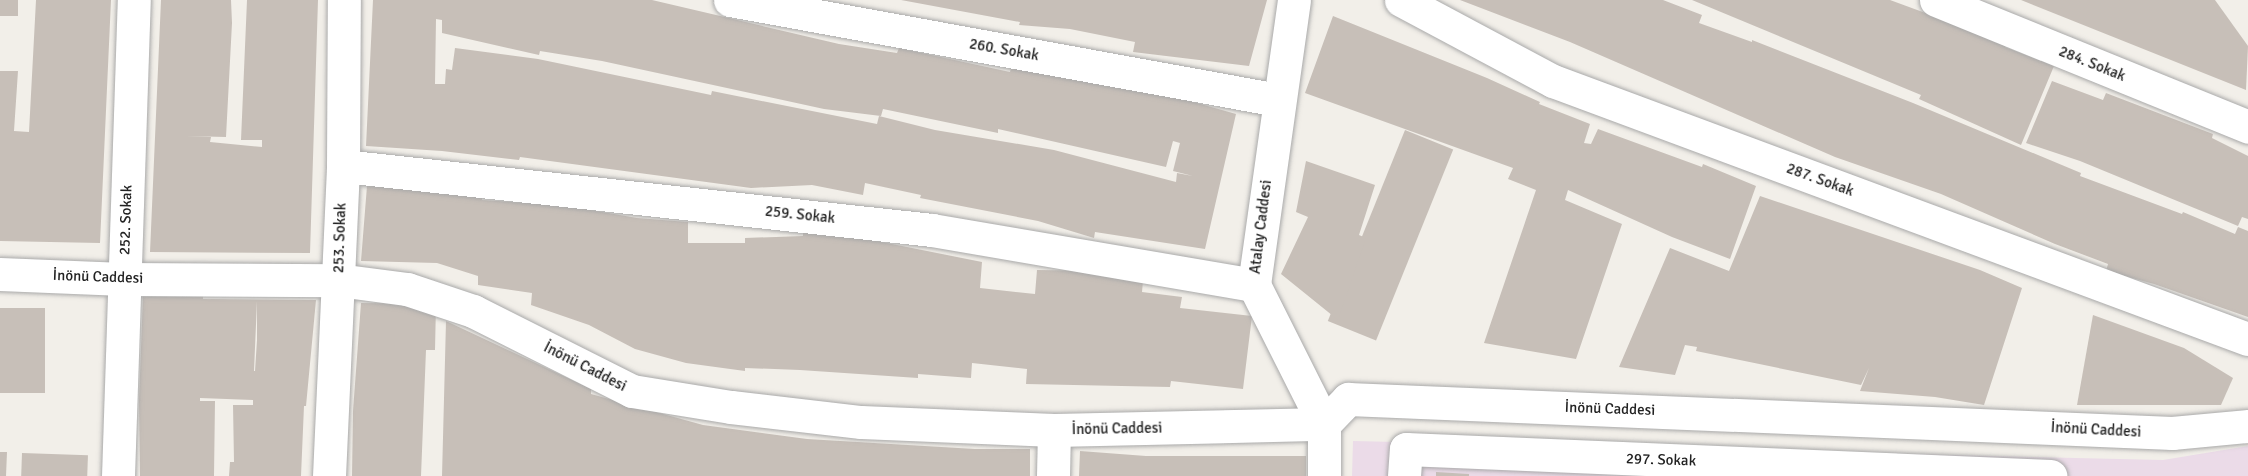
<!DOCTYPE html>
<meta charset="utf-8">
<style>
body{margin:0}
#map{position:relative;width:2248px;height:476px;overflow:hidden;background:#f2efe9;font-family:Signika,sans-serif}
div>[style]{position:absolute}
.industrial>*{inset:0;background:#ebdbe8}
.building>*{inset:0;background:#c7bfb8;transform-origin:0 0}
.roads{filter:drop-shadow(0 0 2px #a9a9a9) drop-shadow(0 0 2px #a9a9a9)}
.minor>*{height:33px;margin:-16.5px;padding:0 16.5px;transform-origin:16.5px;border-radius:16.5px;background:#fff}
span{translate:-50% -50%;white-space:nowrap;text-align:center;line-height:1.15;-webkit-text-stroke:5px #fff;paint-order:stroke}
.street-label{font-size:15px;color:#222}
</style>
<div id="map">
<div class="industrial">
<i style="clip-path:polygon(1353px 441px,2163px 460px,2248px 446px,2248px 476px,1352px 476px)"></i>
</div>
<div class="building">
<i style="left:0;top:0;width:18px;height:16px"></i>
<i style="clip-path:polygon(36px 0,111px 0,100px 243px,0 241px,0 71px,18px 71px,14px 131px,29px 132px)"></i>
<i style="clip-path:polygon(161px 0,231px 0,232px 23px,226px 137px,186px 136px,211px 137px,210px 142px,262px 147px,262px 140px,241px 140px,247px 0,318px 0,310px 253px,150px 252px)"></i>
<i style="clip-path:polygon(evenodd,373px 0,652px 0,839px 44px,897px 53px,899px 48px,1010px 72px,1012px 64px,1183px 99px,1236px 114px,1205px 249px,1095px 232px,1094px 238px,1038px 221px,920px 198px,921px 195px,865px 183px,863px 195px,812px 185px,751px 188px,520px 157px,519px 160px,442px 151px,366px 146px,373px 0,436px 19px,442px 20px,442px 33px,539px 55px,540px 51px,602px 61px,824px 109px,881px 116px,883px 109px,998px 133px,998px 129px,1166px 167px,1173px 141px,1180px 143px,1173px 171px,1193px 176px,1177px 173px,1176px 182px,1054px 150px,935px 130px,879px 116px,877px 124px,712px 91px,711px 95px,538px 59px,455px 48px,452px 70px,446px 69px,445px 84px,435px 84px,436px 19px)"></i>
<i style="clip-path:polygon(901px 0,1267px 0,1249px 66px,1133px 52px,1135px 42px,1070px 29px,1019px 25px,1020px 22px)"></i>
<i style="clip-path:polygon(1460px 0,1663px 0,1702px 15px,1699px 23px,1752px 42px,1752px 40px,1913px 103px,2081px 173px,2080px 176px,2182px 214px,2183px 212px,2235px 234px,2238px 227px,2248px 231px,2248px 317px,2154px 284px,2106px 271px,2108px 264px,2055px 244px,1941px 194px,1835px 157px,1570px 42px)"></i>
<i style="clip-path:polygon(1692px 0,1890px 0,2007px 43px,2005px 47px,2054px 66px,2021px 145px,1919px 99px,1921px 95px)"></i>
<i style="clip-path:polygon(2021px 0,2215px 0,2248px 46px,2246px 90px)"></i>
<i style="clip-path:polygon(1333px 16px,1487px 78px,1540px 102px,1539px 104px,1590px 124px,1584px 143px,1591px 144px,1598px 129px,1702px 167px,1703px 164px,1756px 186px,1730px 259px,1672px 237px,1568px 190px,1565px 200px,1622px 224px,1576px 359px,1484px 343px,1536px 190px,1508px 179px,1513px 168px,1305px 93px)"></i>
<i style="clip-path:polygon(2052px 81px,2103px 100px,2106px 93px,2213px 134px,2212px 138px,2248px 156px,2248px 219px,2242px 217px,2238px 226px,2080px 161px,2026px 143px)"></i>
<i style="left:1405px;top:130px;width:52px;height:206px;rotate:22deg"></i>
<i style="clip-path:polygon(1306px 161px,1375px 185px,1359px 235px,1366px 238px,1338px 320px,1281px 274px,1308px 217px,1296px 212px)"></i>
<i style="clip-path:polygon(367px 186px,439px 188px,482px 195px,482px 200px,591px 207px,591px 210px,637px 218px,688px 222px,688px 243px,745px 243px,745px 238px,803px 236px,803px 231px,862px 238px,982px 262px,980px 288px,1035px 294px,1037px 270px,1099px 271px,1143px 281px,1142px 292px,1182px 297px,1180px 308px,1252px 316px,1243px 389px,1171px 381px,1170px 387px,1026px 384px,1027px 369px,972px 363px,971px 378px,918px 374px,918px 378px,800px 370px,745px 368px,745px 371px,686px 363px,635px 349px,589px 325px,531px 305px,532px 293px,478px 285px,478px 276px,437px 263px,361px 261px)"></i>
<i style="clip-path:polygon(1760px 196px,1980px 270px,2022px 288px,1984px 405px,1935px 397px,1860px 391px,1869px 368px,1861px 385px,1696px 351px,1697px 347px,1685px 345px,1675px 375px,1619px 367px,1670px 248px,1729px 271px)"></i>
<i style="clip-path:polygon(evenodd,203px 292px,203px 299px,316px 300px,306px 406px,304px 406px,301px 476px,229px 476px,230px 462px,234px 462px,233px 405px,253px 405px,253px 400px,200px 398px,200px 401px,215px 401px,214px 476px,140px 476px,139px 401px,143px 295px,203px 292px,257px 301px,257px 340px,255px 371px,254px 371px,257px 301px)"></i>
<i style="clip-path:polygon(361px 303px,436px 304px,435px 350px,426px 350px,421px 476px,352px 476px,353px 411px)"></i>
<i style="left:0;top:308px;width:45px;height:85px"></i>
<i style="clip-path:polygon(2093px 315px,2184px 348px,2233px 378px,2221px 405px,2077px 405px)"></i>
<i style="clip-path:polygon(446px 321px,591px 389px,591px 394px,703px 425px,807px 439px,975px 449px,1030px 449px,1030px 476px,442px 476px)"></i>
<i style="clip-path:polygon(1080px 451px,1146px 456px,1306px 456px,1306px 476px,1079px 476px)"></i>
<i style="clip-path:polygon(0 452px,7px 452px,6px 476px,0 476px)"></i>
<i style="left:22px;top:453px;width:66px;height:23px;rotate:2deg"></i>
<i style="clip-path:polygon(1436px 472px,1469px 474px,1469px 476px,1436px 476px)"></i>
</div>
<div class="roads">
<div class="minor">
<i style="left:730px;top:0;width:557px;rotate:10.34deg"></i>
<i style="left:1294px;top:0;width:288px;rotate:98deg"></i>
<i style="left:1254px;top:285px;width:156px;rotate:63.3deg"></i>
<i style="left:1324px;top:424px;width:52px;rotate:90deg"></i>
<i style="left:1401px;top:0;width:172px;rotate:28.1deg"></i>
<i style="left:1553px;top:81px;width:741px;rotate:20.37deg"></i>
<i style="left:1936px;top:0;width:337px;rotate:22.1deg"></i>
<i style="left:343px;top:166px;width:592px;rotate:6.2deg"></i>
<i style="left:932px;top:230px;width:327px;rotate:9.7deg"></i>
<i style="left:0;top:274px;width:123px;rotate:2.3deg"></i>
<i style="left:123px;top:279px;width:215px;rotate:0.3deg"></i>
<i style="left:338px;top:280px;width:70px;rotate:7.4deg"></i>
<i style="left:407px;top:289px;width:70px;rotate:18.4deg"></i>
<i style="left:473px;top:311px;width:178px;rotate:26.7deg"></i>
<i style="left:632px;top:391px;width:100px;rotate:9.2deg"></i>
<i style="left:731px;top:407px;width:131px;rotate:6.6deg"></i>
<i style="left:861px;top:422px;width:193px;rotate:2.4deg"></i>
<i style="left:1054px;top:430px;width:270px;rotate:-1.3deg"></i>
<i style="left:1324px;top:424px;width:35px;rotate:-46deg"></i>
<i style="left:1348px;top:399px;width:825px;rotate:2.36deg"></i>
<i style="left:2172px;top:433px;width:76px;rotate:-5.3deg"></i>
<i style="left:118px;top:476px;width:476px;rotate:-88.1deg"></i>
<i style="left:329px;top:476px;width:310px;rotate:-87.4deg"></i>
<i style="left:343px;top:166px;width:166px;rotate:-89.7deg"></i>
<i style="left:1053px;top:476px;width:46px;rotate:-88.8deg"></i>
<i style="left:1404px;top:476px;width:27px;rotate:-86deg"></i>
<i style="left:1406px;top:449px;width:645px;rotate:2.4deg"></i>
</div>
</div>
<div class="street-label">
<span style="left:1004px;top:50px;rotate:10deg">260. Sokak</span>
<span style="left:2092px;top:64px;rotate:22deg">284. Sokak</span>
<span style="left:1820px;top:180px;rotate:20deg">287. Sokak</span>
<span style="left:800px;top:215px;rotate:6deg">259. Sokak</span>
<span style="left:126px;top:220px;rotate:-88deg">252. Sokak</span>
<span style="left:1261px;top:227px;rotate:-83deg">Atalay Caddesi</span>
<span style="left:340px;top:238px;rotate:-88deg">253. Sokak</span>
<span style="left:98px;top:277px;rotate:2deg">İnönü Caddesi</span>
<span style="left:585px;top:367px;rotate:27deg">İnönü Caddesi</span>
<span style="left:1610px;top:409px;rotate:2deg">İnönü Caddesi</span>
<span style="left:1117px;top:429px;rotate:-1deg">İnönü Caddesi</span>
<span style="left:2096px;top:430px;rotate:3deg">İnönü Caddesi</span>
<span style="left:1661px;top:460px;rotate:2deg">297. Sokak</span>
</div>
</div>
